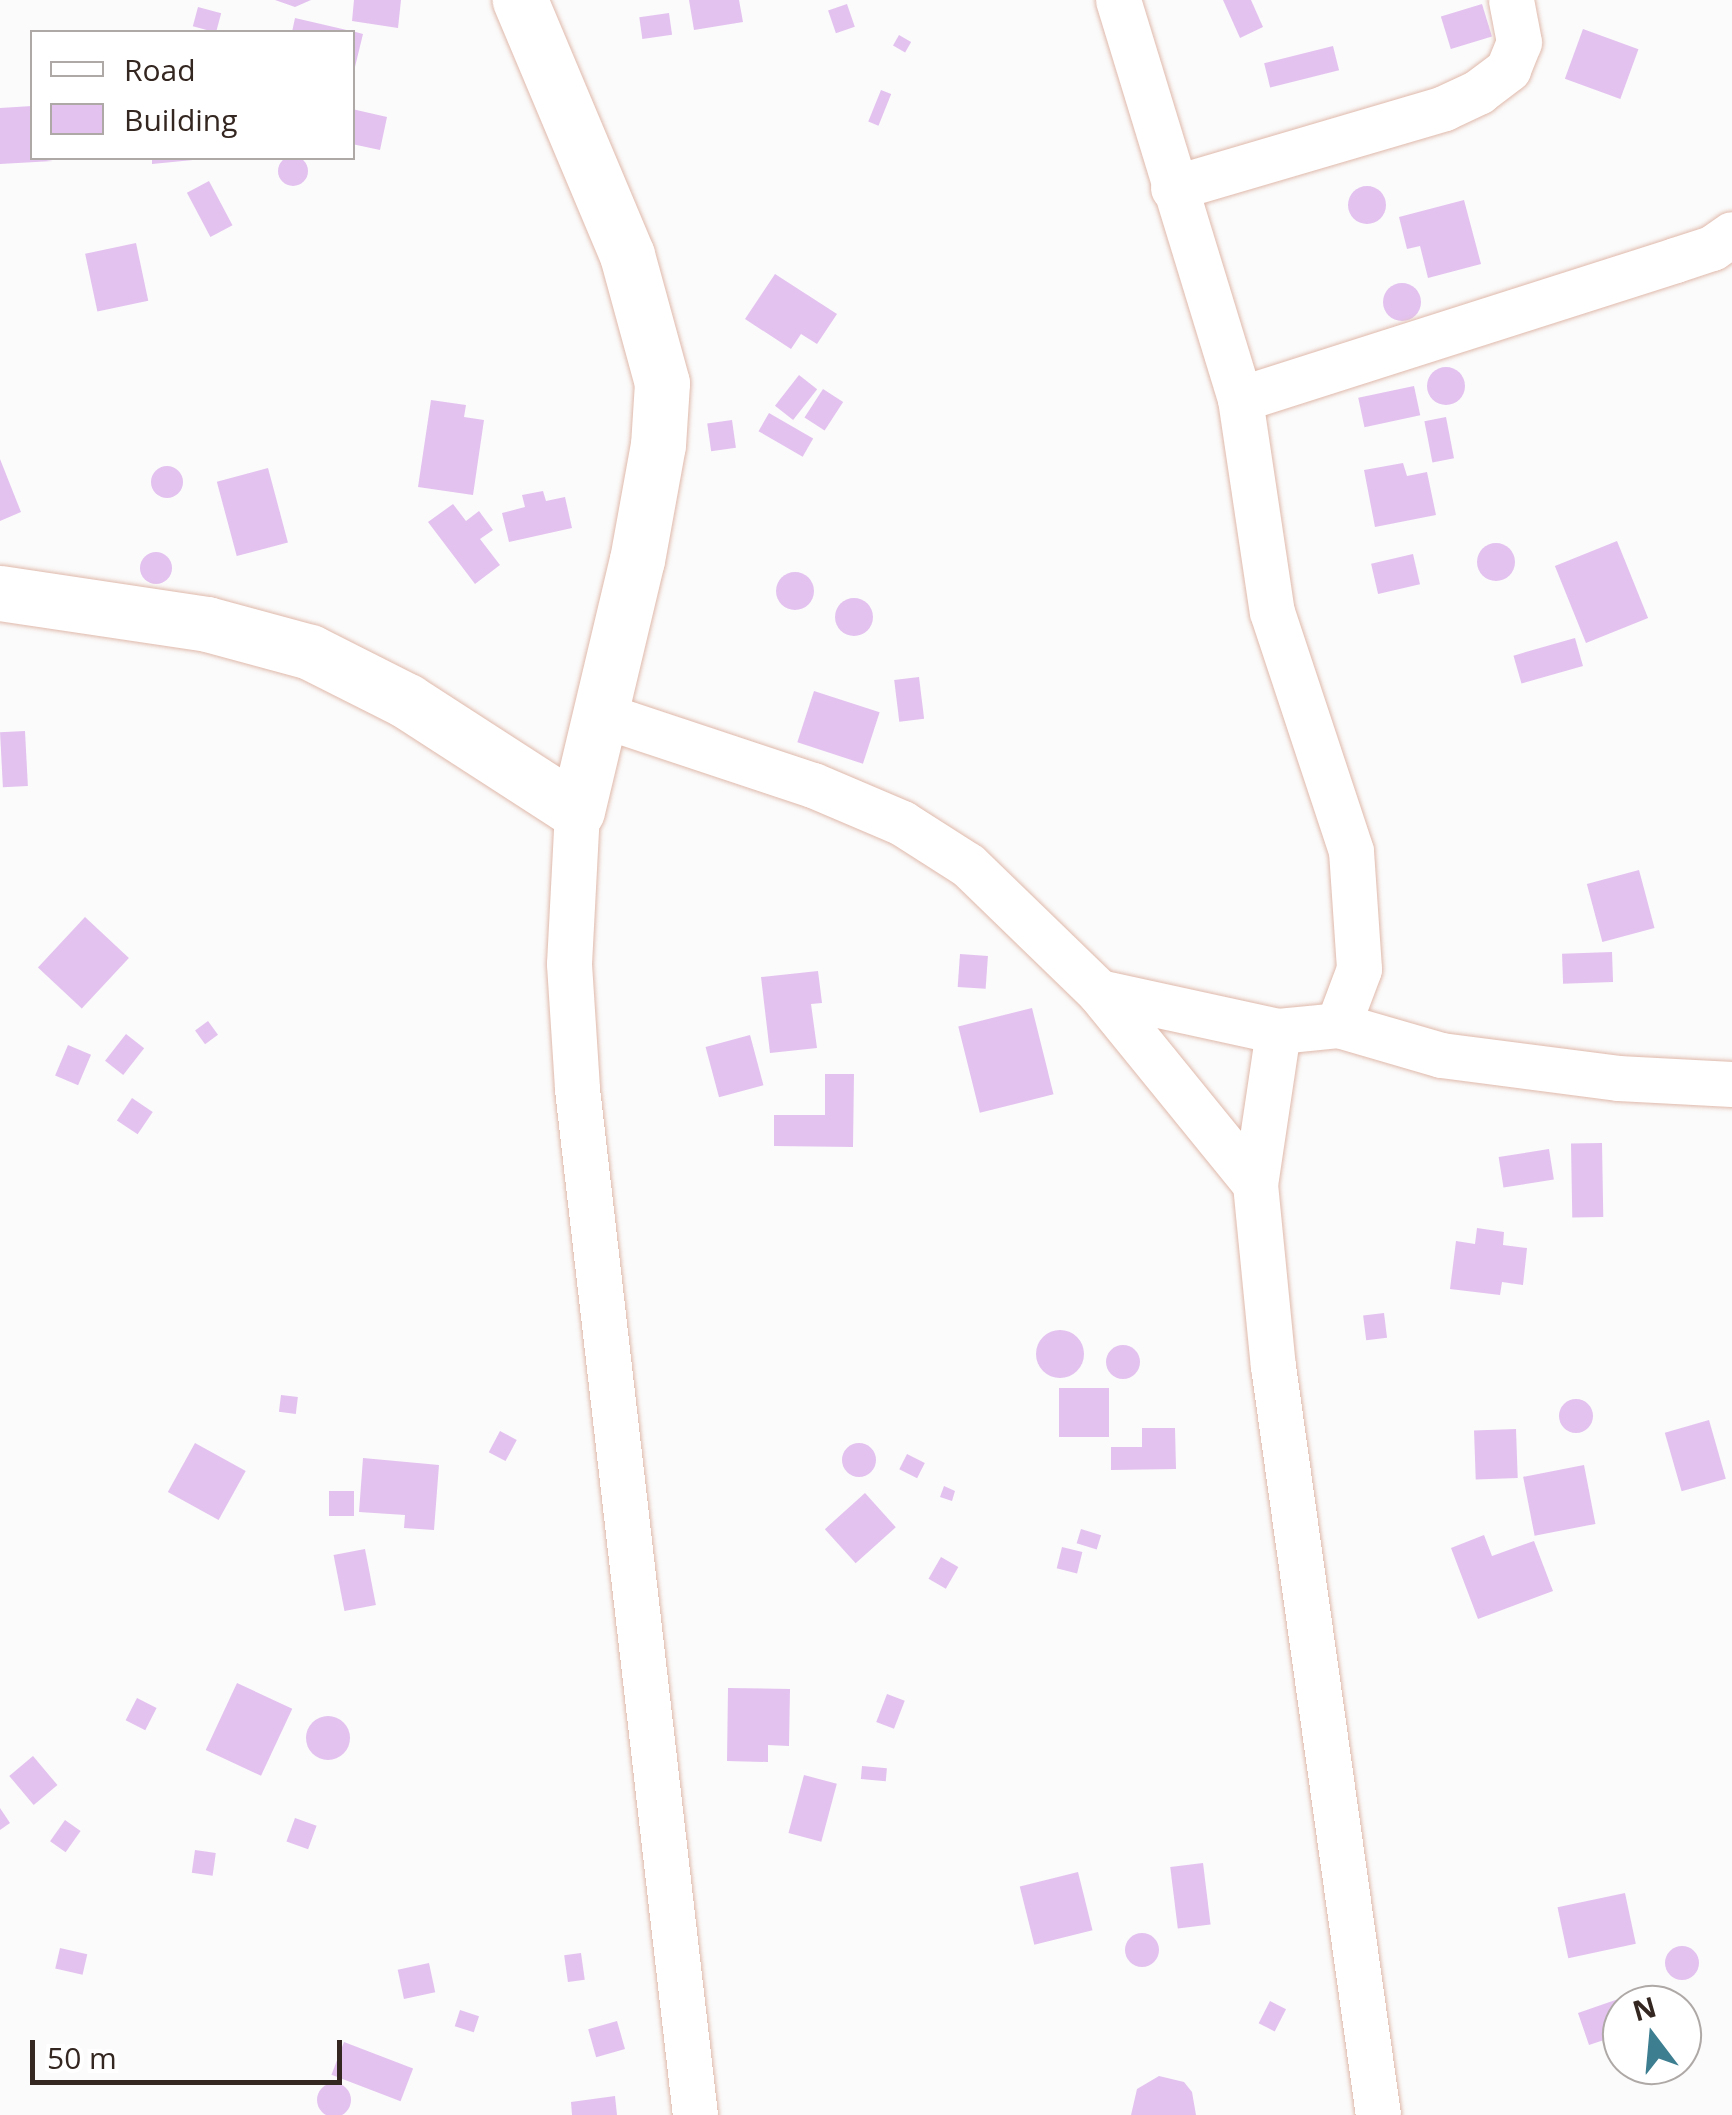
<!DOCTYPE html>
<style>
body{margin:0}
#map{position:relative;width:1732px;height:2115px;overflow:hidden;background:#fbfbfb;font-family:"Open Sans",sans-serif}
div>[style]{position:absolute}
.building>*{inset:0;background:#e3c2ef;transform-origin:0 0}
.round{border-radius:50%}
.roads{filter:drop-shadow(0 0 2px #dfb9ab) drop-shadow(0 0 2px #dfb9ab)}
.minor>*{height:45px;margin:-22.5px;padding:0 22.5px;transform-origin:22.5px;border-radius:22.5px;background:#fff}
.tertiary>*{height:55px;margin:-27.5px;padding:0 27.5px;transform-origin:27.5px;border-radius:27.5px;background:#fff}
span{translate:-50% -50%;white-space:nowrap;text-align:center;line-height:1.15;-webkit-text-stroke:8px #fff;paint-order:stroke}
.legend{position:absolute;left:30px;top:30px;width:325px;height:130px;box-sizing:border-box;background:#fff;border:2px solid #aea8a6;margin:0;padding:12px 18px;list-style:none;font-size:30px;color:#342620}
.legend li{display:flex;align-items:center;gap:20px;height:50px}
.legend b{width:50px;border:2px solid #aea8a6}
.north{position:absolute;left:1602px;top:1985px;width:100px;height:100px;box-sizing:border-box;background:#fff;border:2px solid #aea8a6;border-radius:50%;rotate:344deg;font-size:28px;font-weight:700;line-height:40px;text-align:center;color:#342620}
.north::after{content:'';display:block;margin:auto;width:35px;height:45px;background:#3d7e91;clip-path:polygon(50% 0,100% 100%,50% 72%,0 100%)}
.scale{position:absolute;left:30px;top:2040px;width:312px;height:45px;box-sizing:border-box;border:5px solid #342620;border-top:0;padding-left:12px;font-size:30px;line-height:35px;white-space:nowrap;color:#342620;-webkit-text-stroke:8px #fff;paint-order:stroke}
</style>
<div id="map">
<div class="building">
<i style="clip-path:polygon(275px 0,311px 0,295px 7px)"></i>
<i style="clip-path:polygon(354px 0,401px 0,398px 28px,352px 21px)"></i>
<i style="clip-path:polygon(689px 0,739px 0,743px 22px,694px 30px)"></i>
<i style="clip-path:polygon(1223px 0,1251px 0,1263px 27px,1240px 38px)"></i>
<i style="left:847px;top:4px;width:24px;height:20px;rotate:71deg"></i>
<i style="left:1482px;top:4px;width:34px;height:43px;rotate:73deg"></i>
<i style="left:198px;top:7px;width:24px;height:20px;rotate:15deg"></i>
<i style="left:669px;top:13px;width:22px;height:30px;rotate:82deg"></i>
<i style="clip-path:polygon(295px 18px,351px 31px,351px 32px,292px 32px)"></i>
<i style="left:1583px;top:29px;width:59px;height:53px;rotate:20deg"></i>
<i style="clip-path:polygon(352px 31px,363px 34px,354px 71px,352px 71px)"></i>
<i style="left:899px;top:35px;width:14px;height:12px;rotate:30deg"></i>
<i style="left:1333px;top:46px;width:25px;height:71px;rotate:76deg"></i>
<i style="left:881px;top:90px;width:11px;height:34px;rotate:22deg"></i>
<i style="clip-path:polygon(32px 106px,32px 158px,53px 161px,0 164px,0 108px)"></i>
<i style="clip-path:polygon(352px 109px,387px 117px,380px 150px,352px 144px)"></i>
<i class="round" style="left:278px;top:156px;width:30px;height:30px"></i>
<i style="clip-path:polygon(152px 158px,193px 158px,193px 160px,152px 164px)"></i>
<i style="left:209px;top:181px;width:50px;height:25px;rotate:62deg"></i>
<i class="round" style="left:1348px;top:186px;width:38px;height:38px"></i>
<i style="clip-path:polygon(1464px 200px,1481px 264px,1428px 278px,1420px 246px,1407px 249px,1399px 217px)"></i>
<i style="left:136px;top:243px;width:59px;height:52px;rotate:78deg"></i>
<i style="clip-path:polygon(775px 274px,837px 314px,817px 344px,801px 334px,791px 349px,745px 319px)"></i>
<i class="round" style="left:1383px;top:283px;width:38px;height:38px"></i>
<i class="round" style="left:1427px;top:367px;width:38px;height:38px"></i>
<i style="left:799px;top:375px;width:23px;height:39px;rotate:38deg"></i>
<i style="left:1414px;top:386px;width:30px;height:57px;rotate:78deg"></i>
<i style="left:823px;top:389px;width:24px;height:34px;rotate:33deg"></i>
<i style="clip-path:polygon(431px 400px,466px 405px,464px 417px,484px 420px,473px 495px,418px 487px)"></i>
<i style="left:769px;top:413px;width:51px;height:21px;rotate:30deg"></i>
<i style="left:1446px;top:417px;width:42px;height:22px;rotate:79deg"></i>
<i style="left:732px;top:420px;width:28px;height:25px;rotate:82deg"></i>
<i style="clip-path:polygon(0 459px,21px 512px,0 521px)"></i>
<i style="clip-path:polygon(1403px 463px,1407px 476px,1427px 472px,1436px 515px,1375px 527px,1364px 470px)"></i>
<i class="round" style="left:151px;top:466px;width:32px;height:32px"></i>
<i style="left:268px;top:468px;width:77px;height:53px;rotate:75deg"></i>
<i style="clip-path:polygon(543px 491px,546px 501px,565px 497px,572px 528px,509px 542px,502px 513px,525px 507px,522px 495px)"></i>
<i style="clip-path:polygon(453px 504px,466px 521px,479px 511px,493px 530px,480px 539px,500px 565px,475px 584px,428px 522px)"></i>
<i style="left:1617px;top:541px;width:83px;height:67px;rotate:68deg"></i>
<i class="round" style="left:1477px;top:543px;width:38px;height:38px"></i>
<i class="round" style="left:140px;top:552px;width:32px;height:32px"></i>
<i style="left:1413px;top:554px;width:31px;height:43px;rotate:77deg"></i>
<i class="round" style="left:776px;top:572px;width:38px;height:38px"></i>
<i class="round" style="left:835px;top:598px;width:38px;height:38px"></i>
<i style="left:1575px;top:638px;width:29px;height:64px;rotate:74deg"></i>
<i style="left:919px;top:677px;width:42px;height:25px;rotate:83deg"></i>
<i style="left:814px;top:691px;width:69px;height:54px;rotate:18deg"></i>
<i style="left:25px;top:731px;width:55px;height:25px;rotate:87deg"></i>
<i style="left:1639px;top:870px;width:60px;height:54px;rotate:75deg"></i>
<i style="left:85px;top:917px;width:60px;height:69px;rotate:43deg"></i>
<i style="left:1612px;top:952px;width:30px;height:50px;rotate:88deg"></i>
<i style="left:960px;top:954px;width:28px;height:33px;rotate:4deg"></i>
<i style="clip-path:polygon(818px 971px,822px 1003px,811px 1004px,817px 1048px,770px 1053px,761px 977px)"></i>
<i style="left:1032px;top:1008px;width:89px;height:76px;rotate:76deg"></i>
<i style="left:208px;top:1021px;width:17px;height:16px;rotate:54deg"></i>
<i style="left:126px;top:1034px;width:23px;height:34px;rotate:38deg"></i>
<i style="left:750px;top:1035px;width:52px;height:46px;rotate:75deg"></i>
<i style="left:68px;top:1045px;width:25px;height:33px;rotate:23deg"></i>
<i style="clip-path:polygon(825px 1074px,854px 1074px,853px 1147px,774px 1146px,774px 1115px,825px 1115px)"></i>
<i style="left:132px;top:1098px;width:25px;height:27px;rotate:34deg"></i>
<i style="left:1602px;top:1143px;width:74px;height:31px;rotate:89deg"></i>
<i style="left:1549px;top:1149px;width:31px;height:51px;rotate:81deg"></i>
<i style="clip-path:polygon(1477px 1228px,1504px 1232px,1503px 1245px,1527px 1248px,1523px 1285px,1502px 1282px,1500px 1295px,1450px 1289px,1456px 1241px,1475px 1244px)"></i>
<i style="left:1384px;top:1313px;width:25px;height:21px;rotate:83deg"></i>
<i class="round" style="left:1036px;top:1330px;width:48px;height:48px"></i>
<i class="round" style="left:1106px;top:1345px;width:34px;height:34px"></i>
<i style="left:1059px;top:1388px;width:50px;height:49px"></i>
<i style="left:281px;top:1395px;width:17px;height:17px;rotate:7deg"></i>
<i class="round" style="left:1559px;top:1399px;width:34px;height:34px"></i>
<i style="left:1709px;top:1420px;width:61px;height:46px;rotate:74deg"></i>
<i style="clip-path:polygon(1142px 1428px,1175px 1428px,1176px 1469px,1111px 1470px,1111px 1447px,1142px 1447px)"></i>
<i style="left:1516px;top:1429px;width:49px;height:42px;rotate:88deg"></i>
<i style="left:500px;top:1431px;width:19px;height:24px;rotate:28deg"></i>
<i class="round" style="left:842px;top:1443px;width:34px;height:34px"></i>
<i style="left:195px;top:1443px;width:58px;height:56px;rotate:29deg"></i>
<i style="left:907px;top:1454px;width:20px;height:17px;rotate:27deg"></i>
<i style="clip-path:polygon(363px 1458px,439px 1465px,434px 1530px,404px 1528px,405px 1515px,359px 1512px)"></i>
<i style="left:1584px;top:1465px;width:60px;height:62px;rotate:79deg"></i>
<i style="clip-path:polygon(944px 1486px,955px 1491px,952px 1501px,940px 1497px)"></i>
<i style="left:329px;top:1491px;width:25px;height:25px"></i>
<i style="left:865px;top:1493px;width:46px;height:54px;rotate:48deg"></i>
<i style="left:1081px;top:1529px;width:21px;height:15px;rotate:17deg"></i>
<i style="clip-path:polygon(1484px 1535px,1492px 1556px,1534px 1541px,1553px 1591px,1478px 1619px,1451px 1548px)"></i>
<i style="left:1062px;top:1547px;width:21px;height:22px;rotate:14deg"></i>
<i style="left:365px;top:1549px;width:57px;height:32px;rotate:79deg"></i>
<i style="left:941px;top:1557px;width:20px;height:25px;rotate:30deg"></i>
<i style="left:237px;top:1683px;width:61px;height:74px;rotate:25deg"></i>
<i style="clip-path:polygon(728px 1688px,790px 1689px,789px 1746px,768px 1745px,768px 1762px,727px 1761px)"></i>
<i style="left:887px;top:1694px;width:19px;height:30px;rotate:21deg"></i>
<i style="left:137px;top:1698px;width:22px;height:25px;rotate:27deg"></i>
<i class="round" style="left:306px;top:1716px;width:44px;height:44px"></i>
<i style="left:33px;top:1756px;width:38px;height:31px;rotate:50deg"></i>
<i style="left:862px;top:1766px;width:25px;height:13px;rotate:5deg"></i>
<i style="left:804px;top:1775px;width:34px;height:60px;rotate:15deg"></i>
<i style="clip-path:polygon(0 1808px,10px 1823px,0 1830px)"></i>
<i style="left:295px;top:1818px;width:23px;height:25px;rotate:20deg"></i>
<i style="left:65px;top:1820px;width:19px;height:26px;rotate:35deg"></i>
<i style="left:195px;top:1850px;width:21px;height:23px;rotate:8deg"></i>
<i style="left:1203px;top:1863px;width:62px;height:33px;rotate:83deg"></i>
<i style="left:1078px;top:1872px;width:60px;height:60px;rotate:76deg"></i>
<i style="left:1625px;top:1893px;width:52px;height:69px;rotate:78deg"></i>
<i class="round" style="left:1125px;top:1933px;width:34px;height:34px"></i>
<i class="round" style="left:1665px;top:1946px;width:34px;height:34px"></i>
<i style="left:60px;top:1948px;width:28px;height:21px;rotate:13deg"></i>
<i style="left:581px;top:1953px;width:27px;height:17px;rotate:82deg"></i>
<i style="left:429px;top:1963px;width:30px;height:32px;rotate:78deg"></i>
<i style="clip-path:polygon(1650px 1988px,1656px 2005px,1622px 2005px,1622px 2034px,1589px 2045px,1578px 2013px)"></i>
<i style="left:1270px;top:2001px;width:18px;height:25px;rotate:27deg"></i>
<i style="left:460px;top:2010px;width:20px;height:17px;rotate:18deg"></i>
<i style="left:617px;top:2021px;width:29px;height:30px;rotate:74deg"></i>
<i style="left:344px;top:2042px;width:74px;height:35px;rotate:21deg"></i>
<i style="clip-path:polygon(1159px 2076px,1184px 2082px,1192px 2092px,1196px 2115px,1131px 2115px,1137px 2089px)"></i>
<i class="round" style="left:317px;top:2083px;width:34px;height:34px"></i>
<i style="clip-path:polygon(615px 2096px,617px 2115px,572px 2115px,571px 2102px)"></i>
</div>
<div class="roads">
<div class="minor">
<i style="left:1118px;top:0;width:417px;rotate:73deg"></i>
<i style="left:1240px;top:399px;width:215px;rotate:81.5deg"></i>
<i style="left:1272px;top:612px;width:252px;rotate:71.7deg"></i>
<i style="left:1351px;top:851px;width:118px;rotate:86.1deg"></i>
<i style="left:1359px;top:969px;width:60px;rotate:110.6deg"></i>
<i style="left:1173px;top:188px;width:283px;rotate:-16.4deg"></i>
<i style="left:1444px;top:108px;width:38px;rotate:-25deg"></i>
<i style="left:1478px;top:92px;width:38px;rotate:-37deg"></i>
<i style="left:1508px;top:69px;width:29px;rotate:-68deg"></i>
<i style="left:1519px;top:42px;width:43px;rotate:-100.8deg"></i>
<i style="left:1240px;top:399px;width:457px;rotate:-17.7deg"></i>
<i style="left:1675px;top:260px;width:39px;rotate:-18deg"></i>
<i style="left:1712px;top:248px;width:24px;rotate:-35deg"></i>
<i style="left:602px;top:715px;width:222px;rotate:18.4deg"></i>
<i style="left:813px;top:785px;width:97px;rotate:23.1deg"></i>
<i style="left:902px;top:823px;width:78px;rotate:32.5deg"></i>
<i style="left:968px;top:865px;width:182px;rotate:44.1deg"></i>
<i style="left:1099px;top:992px;width:247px;rotate:50.9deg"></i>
<i style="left:577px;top:811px;width:153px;rotate:93deg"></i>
<i style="left:569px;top:964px;width:125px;rotate:86.3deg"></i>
<i style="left:577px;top:1089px;width:1033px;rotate:83.44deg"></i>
<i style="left:1099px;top:992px;width:183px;rotate:12.3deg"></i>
<i style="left:1278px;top:1031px;width:60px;rotate:-5.7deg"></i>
<i style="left:1338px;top:1025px;width:107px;rotate:16.2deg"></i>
<i style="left:1441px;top:1055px;width:178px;rotate:7.4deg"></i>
<i style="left:1618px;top:1078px;width:114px;rotate:3deg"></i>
<i style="left:1278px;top:1031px;width:155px;rotate:98.5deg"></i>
<i style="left:1255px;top:1184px;width:183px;rotate:84.4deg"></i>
<i style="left:1273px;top:1366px;width:756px;rotate:82.02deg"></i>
</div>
<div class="tertiary">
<i style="left:0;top:593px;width:209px;rotate:8.5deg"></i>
<i style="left:207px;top:624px;width:107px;rotate:15.2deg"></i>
<i style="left:310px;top:652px;width:109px;rotate:26.8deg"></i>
<i style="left:407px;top:701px;width:202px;rotate:32.9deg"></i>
<i style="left:577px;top:811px;width:258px;rotate:-76.6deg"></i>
<i style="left:637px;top:560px;width:117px;rotate:-79.7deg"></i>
<i style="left:658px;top:445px;width:62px;rotate:-86.3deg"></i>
<i style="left:662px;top:383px;width:133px;rotate:-105.3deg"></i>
<i style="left:627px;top:255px;width:277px;rotate:-112.8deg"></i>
</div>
</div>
<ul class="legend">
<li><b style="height:12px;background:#fff"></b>Road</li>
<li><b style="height:28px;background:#e3c2ef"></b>Building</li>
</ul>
<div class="north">N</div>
<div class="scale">50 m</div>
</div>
